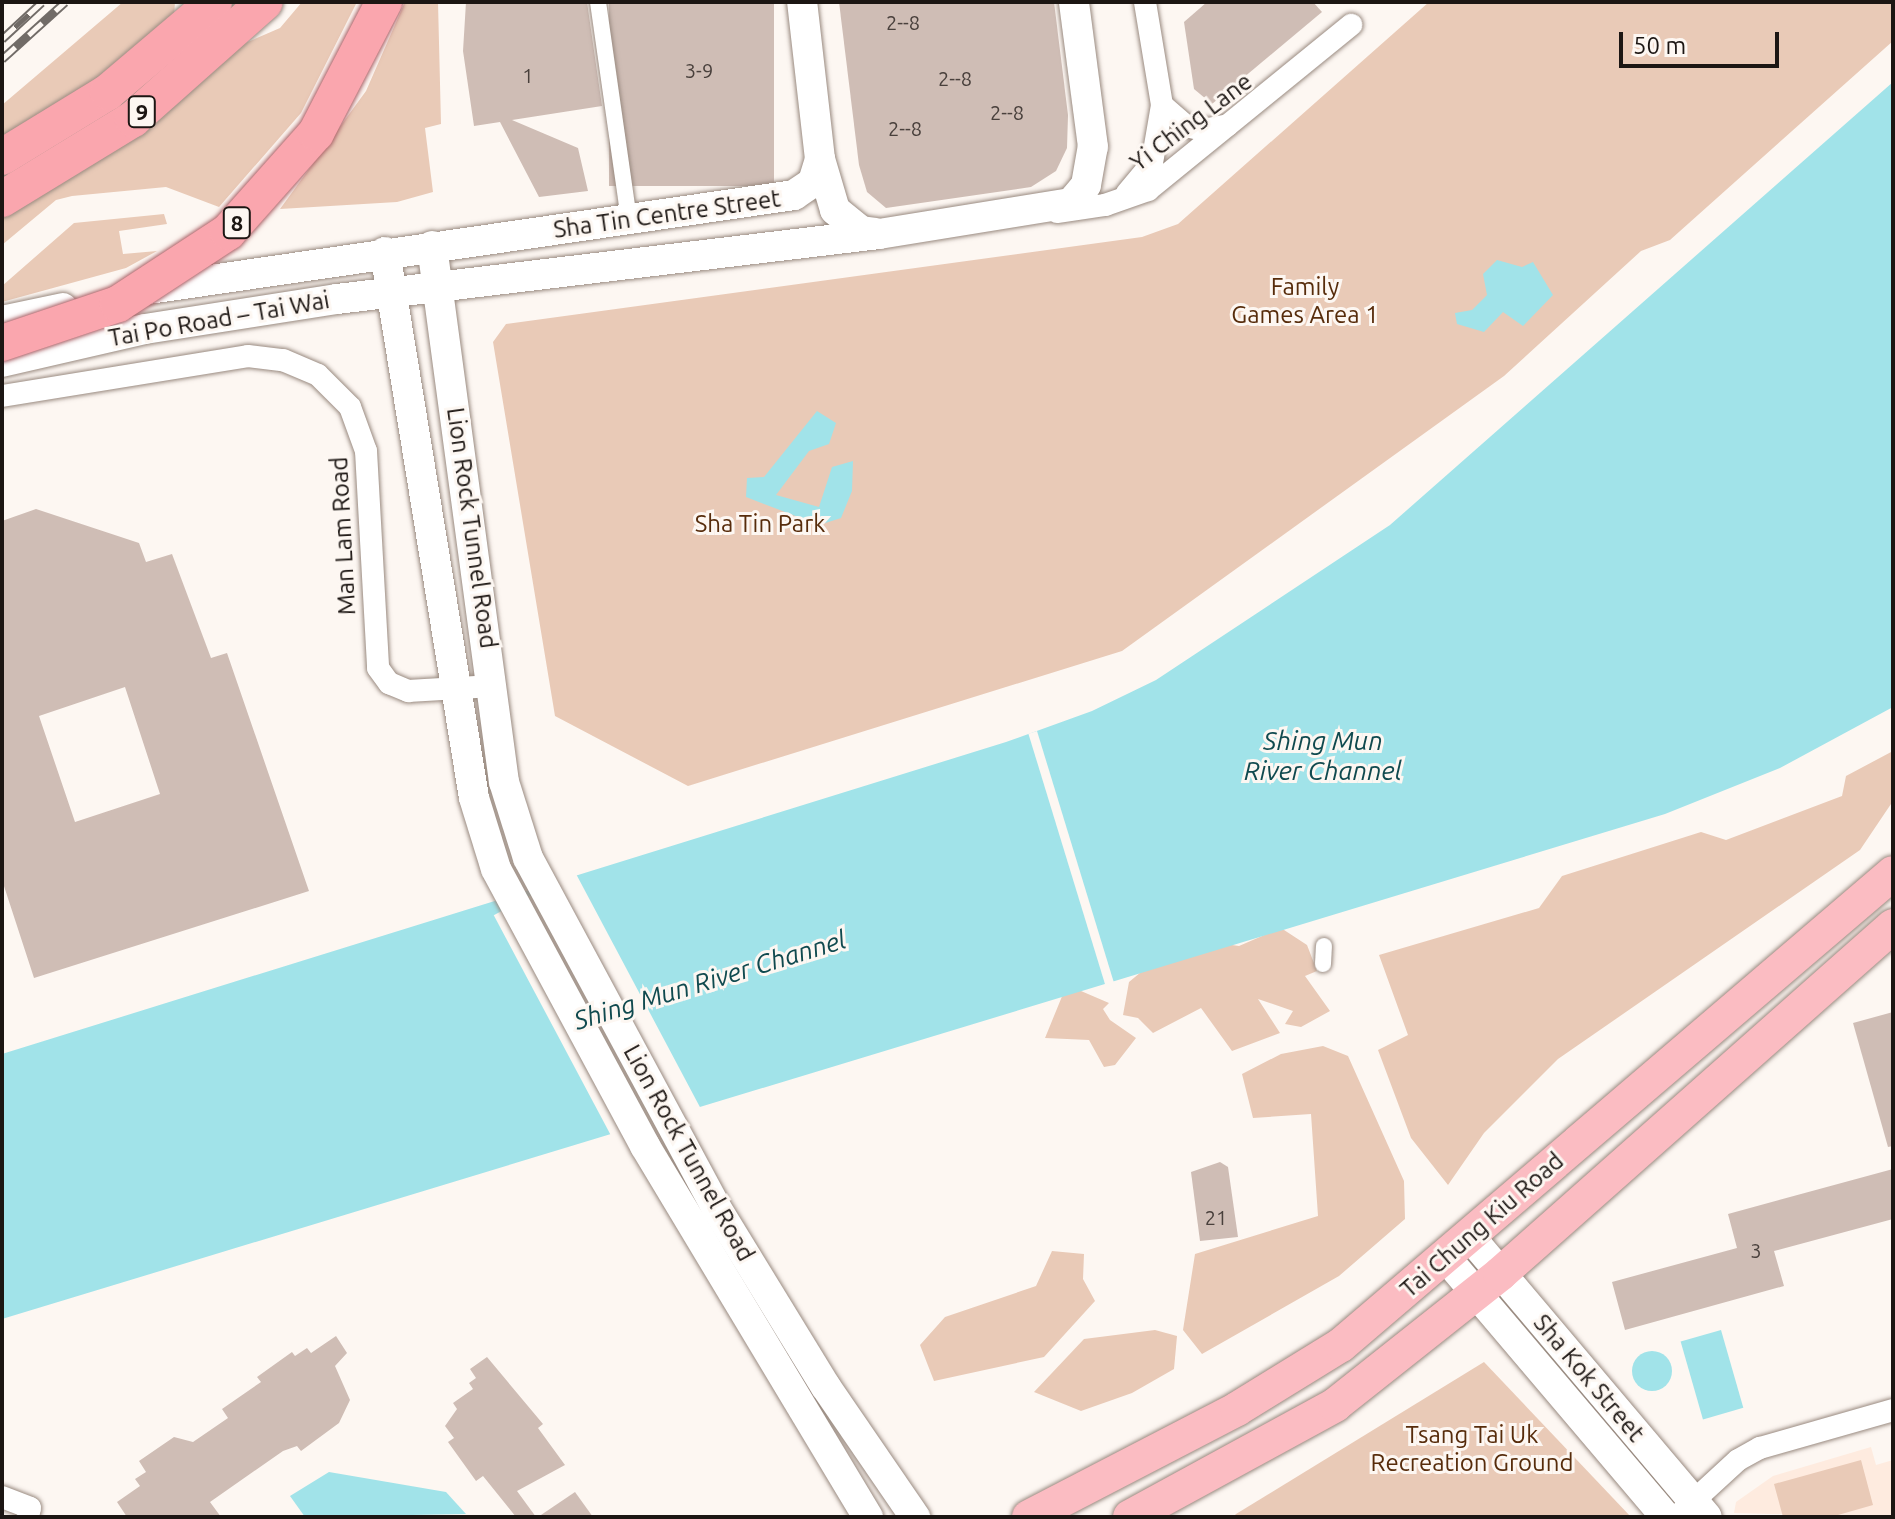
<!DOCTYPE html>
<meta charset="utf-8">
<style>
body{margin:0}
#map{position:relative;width:1895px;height:1519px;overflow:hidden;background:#fdf7f2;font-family:Ubuntu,sans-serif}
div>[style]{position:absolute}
.built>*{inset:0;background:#feebdf}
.green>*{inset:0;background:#e9cab7}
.water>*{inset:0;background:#a1e3e9;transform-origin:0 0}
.round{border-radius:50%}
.pier>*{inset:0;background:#fdf7f2;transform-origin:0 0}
.building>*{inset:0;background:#cfbdb5;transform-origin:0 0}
.roads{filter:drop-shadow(0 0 2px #998a80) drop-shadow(0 0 2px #998a80)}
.pedestrian>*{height:16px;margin:-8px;padding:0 8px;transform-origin:8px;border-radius:8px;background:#fff}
.minor>*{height:22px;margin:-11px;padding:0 11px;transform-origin:11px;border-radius:11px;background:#fff}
.secondary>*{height:30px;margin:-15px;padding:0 15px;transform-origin:15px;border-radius:15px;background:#fff}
.primary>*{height:34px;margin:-17px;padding:0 17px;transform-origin:17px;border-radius:17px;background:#fbbcc2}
.trunk>*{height:36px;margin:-18px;padding:0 18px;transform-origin:18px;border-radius:18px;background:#faa6ae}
.rail>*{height:9px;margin-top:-4.5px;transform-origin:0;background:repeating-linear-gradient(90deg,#fdf7f2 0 18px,#716b67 0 36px);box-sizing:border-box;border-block:2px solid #716b67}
.bridges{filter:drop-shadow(0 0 2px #ab656a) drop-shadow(0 0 2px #ab656a)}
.trunk-bridge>*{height:36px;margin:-18px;padding:0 18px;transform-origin:18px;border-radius:18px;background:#faa6ae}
span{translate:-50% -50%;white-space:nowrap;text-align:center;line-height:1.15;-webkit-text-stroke:6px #fdf7f2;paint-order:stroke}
.number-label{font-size:20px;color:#49403c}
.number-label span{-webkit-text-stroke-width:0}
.shield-label span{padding:2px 6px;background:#fdf7f2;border:2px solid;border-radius:6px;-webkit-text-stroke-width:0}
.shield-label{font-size:22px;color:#1c1613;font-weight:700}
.street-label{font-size:24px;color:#1c1613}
.park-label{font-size:24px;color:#572c0b}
.water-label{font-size:26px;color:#104a4f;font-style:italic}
.frame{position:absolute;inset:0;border:4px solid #1c1613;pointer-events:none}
.scale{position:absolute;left:1619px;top:32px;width:160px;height:36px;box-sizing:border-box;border:4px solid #1c1613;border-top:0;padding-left:10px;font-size:24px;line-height:28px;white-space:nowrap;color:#1c1613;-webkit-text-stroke:6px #fdf7f2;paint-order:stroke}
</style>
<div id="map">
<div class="built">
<i style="clip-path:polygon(1871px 1447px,1876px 1465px,1893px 1460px,1893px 1517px,1734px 1513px,1736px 1502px,1773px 1476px)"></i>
</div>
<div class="green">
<i style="clip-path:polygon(123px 2px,175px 2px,170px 76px,280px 28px,302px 2px,357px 2px,301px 113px,219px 207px,166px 187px,72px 196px,56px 200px,2px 245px,2px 105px)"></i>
<i style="clip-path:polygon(405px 2px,438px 2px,441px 124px,425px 128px,433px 192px,397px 202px,280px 209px,366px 91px)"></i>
<i style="clip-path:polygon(1429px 2px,1893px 2px,1893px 41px,1670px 240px,1641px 251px,1504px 376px,1122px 651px,688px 786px,555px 716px,493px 342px,506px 324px,1142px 237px,1178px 224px)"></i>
<i style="clip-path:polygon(164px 214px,167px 224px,119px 231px,123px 254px,157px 251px,126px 268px,2px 302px,2px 286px,74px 223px)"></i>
<i style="clip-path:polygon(1893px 751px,1893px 801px,1860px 850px,1558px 1059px,1484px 1133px,1448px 1185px,1411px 1138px,1378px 1050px,1408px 1035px,1379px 955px,1539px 908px,1562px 876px,1701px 832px,1726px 840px,1842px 796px,1846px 776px)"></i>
<i style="clip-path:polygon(1281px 928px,1307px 945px,1317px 971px,1305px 976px,1330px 1011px,1301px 1027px,1285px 1024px,1293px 1011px,1258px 999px,1280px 1033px,1232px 1051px,1201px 1008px,1153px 1033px,1138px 1018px,1123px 1015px,1129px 982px,1182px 938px,1239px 946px)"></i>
<i style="clip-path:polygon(1074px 988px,1109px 1003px,1103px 1009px,1110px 1020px,1136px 1038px,1115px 1065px,1104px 1067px,1089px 1040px,1045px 1038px,1063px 994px)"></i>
<i style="clip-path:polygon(1323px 1046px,1348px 1056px,1404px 1181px,1405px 1219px,1339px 1276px,1202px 1354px,1183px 1330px,1195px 1254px,1318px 1216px,1311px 1114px,1253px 1118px,1242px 1074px,1281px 1054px)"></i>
<i style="clip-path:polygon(1052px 1251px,1084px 1254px,1083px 1279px,1095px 1301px,1044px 1357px,934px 1381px,920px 1345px,945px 1317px,1036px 1286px)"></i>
<i style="clip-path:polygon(1155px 1330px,1177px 1336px,1174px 1369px,1132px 1393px,1081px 1411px,1034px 1392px,1084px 1339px)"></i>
<i style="clip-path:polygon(1484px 1362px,1631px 1517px,1233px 1517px,1236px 1514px)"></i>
<i style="clip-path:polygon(1861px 1460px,1873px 1505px,1831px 1517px,1783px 1517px,1774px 1484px)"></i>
</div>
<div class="water">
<i style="clip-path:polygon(1893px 82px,1893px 707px,1780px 768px,1665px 814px,2px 1319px,2px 1054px,1006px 742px,1092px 711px,1156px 680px,1390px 525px)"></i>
<i style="clip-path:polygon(1497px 260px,1522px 267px,1533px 262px,1553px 295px,1523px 326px,1503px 312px,1484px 332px,1457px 324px,1455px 313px,1472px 310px,1487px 295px,1483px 274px)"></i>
<i style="clip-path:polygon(817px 411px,836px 423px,829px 444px,809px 451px,776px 495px,819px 507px,832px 467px,853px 461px,852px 491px,841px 518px,819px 525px,746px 497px,747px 478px,764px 477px)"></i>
<i style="left:1721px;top:1330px;width:81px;height:42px;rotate:74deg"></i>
<i class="round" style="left:1632px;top:1351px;width:40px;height:40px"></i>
<i style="clip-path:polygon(329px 1472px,446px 1492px,466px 1514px,305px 1517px,290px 1496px)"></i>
</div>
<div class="pier">
<i style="left:1037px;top:731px;width:264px;height:9px;rotate:73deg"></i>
<i style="left:575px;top:872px;width:270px;height:92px;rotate:62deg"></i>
</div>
<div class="building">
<i style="clip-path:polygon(466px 2px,587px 2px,602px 106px,512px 120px,578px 148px,588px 191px,539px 197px,500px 122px,474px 126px,463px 51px)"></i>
<i style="left:609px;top:2px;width:165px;height:184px"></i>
<i style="clip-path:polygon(839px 2px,1054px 2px,1068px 115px,1067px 148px,1056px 171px,1031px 187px,886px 208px,867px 192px,859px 165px)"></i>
<i style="clip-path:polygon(1207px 2px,1313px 2px,1322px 12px,1212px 104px,1194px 89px,1184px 22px)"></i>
<i style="clip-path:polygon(evenodd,36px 509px,139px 543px,146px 562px,172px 554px,211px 658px,227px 653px,309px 891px,34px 978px,2px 880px,2px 521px,36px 509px,125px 687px,160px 794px,75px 822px,39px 716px,125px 687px)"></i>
<i style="clip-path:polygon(1893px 1012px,1893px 1146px,1888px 1147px,1853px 1023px)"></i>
<i style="clip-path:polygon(1220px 1162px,1228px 1167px,1238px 1237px,1200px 1241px,1191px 1172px)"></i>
<i style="clip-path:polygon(1893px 1169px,1893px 1219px,1774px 1251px,1784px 1286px,1625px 1330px,1612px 1282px,1737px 1248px,1728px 1214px)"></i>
<i style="clip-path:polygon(336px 1336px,347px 1353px,335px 1366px,350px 1400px,339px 1423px,301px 1451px,297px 1446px,283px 1451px,210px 1502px,221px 1517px,127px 1517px,117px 1502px,140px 1486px,135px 1479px,146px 1472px,139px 1461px,174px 1437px,193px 1442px,228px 1418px,222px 1409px,261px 1382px,257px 1377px,292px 1352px,295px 1356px,307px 1348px,311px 1353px)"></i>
<i style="clip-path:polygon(487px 1357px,543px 1424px,538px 1428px,565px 1465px,517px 1491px,536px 1517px,516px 1517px,483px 1476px,476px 1481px,448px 1442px,454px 1438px,445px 1426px,457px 1409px,453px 1403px,473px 1389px,469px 1383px,476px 1378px,470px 1369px)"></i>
<i style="clip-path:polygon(575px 1492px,593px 1517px,538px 1517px)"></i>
</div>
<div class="roads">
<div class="pedestrian">
<i style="left:598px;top:2px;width:221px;rotate:81.9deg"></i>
<i style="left:1323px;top:964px;width:18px;rotate:-87deg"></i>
</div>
<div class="minor">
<i style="left:1162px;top:105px;width:32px;rotate:41deg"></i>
<i style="left:1186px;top:126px;width:17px;rotate:13deg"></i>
<i style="left:1203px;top:130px;width:25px;rotate:-11deg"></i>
<i style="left:1127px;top:193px;width:39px;rotate:-50deg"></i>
<i style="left:1152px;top:163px;width:59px;rotate:-80.2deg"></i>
<i style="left:1162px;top:105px;width:104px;rotate:-99.4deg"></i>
<i style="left:1057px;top:212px;width:49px;rotate:-8.3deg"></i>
<i style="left:1105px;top:205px;width:46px;rotate:-19.2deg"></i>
<i style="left:1148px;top:190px;width:262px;rotate:-39.1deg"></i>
<i style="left:2px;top:396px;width:249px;rotate:-9.2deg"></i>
<i style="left:248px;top:356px;width:35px;rotate:7deg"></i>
<i style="left:283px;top:360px;width:38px;rotate:23deg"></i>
<i style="left:318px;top:375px;width:45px;rotate:45deg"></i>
<i style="left:350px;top:407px;width:47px;rotate:70deg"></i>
<i style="left:366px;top:451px;width:217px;rotate:86.8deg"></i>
<i style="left:378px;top:668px;width:19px;rotate:54deg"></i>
<i style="left:389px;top:683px;width:21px;rotate:23deg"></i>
<i style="left:408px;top:691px;width:85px;rotate:-3.4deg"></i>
<i style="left:2px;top:1497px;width:30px;rotate:21deg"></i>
<i style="left:30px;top:1508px;width:9px;rotate:103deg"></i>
<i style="left:1676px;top:1517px;width:84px;rotate:-42.6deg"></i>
<i style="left:1738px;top:1460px;width:25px;rotate:-29deg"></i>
<i style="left:1760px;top:1448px;width:138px;rotate:-15.9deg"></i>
</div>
<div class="secondary">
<i style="left:820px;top:159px;width:53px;rotate:73.6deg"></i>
<i style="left:835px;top:210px;width:33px;rotate:39deg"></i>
<i style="left:861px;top:231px;width:14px;rotate:8deg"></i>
<i style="left:432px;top:246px;width:541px;rotate:82.35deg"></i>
<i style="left:504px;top:782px;width:80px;rotate:72.5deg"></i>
<i style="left:528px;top:858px;width:395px;rotate:61.7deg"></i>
<i style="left:715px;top:1206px;width:212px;rotate:58.5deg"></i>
<i style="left:826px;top:1387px;width:158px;rotate:55.6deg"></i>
<i style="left:385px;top:252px;width:553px;rotate:80.74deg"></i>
<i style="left:474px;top:798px;width:74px;rotate:72.8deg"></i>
<i style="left:496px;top:869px;width:315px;rotate:61.7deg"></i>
<i style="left:645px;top:1146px;width:433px;rotate:59deg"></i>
<i style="left:149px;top:289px;width:652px;rotate:-8.29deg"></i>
<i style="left:794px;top:195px;width:23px;rotate:-34deg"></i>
<i style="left:813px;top:182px;width:24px;rotate:-73deg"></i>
<i style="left:820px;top:159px;width:158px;rotate:-96.5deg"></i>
<i style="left:2px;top:321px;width:62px;rotate:-12deg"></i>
<i style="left:2px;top:362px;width:147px;rotate:-13deg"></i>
<i style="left:145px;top:329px;width:194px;rotate:-8.9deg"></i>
<i style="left:337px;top:299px;width:546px;rotate:-6.84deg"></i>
<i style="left:879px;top:234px;width:194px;rotate:-9.2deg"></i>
<i style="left:1071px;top:203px;width:23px;rotate:-50deg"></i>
<i style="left:1086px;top:185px;width:39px;rotate:-80deg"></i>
<i style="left:1093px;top:147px;width:146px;rotate:-97.5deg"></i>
<i style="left:1471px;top:1238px;width:365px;rotate:49.8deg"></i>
<i style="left:1447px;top:1259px;width:338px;rotate:49.7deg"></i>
</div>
<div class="primary">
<i style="left:1029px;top:1517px;width:234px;rotate:-27.4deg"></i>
<i style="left:1237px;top:1409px;width:122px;rotate:-31.6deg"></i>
<i style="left:1341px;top:1345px;width:726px;rotate:-40.53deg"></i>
<i style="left:1130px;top:1517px;width:234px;rotate:-28.6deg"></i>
<i style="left:1335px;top:1405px;width:211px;rotate:-38.4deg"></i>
<i style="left:1500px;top:1274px;width:525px;rotate:-41.52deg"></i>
</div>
<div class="trunk">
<i style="left:2px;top:157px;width:124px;rotate:-31.5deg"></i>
<i style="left:108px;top:92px;width:139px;rotate:-40.3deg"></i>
<i style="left:2px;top:199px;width:153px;rotate:-31.4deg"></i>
<i style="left:133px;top:119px;width:176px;rotate:-41.6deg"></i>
</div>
</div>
<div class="rail">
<i style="left:2px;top:39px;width:54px;rotate:-42.8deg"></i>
<i style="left:2px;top:59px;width:85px;rotate:-42.1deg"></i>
</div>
<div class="bridges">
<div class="trunk-bridge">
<i style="left:2px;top:343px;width:122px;rotate:-18.6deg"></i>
<i style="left:118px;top:304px;width:131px;rotate:-33.2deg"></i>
<i style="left:228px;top:232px;width:132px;rotate:-48.4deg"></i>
<i style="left:316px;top:133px;width:148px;rotate:-62.6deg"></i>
</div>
</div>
<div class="number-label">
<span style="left:903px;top:22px">2--8</span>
<span style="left:699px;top:70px">3-9</span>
<span style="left:528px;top:75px">1</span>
<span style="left:955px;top:78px">2--8</span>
<span style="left:1007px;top:112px">2--8</span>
<span style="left:905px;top:128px">2--8</span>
<span style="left:1216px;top:1217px">21</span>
<span style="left:1756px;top:1250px">3</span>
</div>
<div class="shield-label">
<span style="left:142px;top:112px">9</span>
<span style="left:237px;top:223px">8</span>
</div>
<div class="street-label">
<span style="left:1191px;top:122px;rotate:-37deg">Yi Ching Lane</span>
<span style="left:667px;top:214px;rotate:-8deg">Sha Tin Centre Street</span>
<span style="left:219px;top:319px;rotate:-10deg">Tai Po Road – Tai Wai</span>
<span style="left:472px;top:528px;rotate:82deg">Lion Rock Tunnel Road</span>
<span style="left:343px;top:536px;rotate:-93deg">Man Lam Road</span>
<span style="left:689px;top:1153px;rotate:61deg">Lion Rock Tunnel Road</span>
<span style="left:1482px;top:1225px;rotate:-41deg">Tai Chung Kiu Road</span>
<span style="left:1589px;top:1378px;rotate:50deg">Sha Kok Street</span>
</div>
<div class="park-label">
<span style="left:1305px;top:301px">Family<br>Games Area 1</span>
<span style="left:760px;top:524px">Sha Tin Park</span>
<span style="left:1472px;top:1449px">Tsang Tai Uk<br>Recreation Ground</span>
</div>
<div class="water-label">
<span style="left:1323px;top:756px">Shing Mun<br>River Channel</span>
<span style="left:710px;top:980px;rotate:-17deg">Shing Mun River Channel</span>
</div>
<div class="frame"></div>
<div class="scale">50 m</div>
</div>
